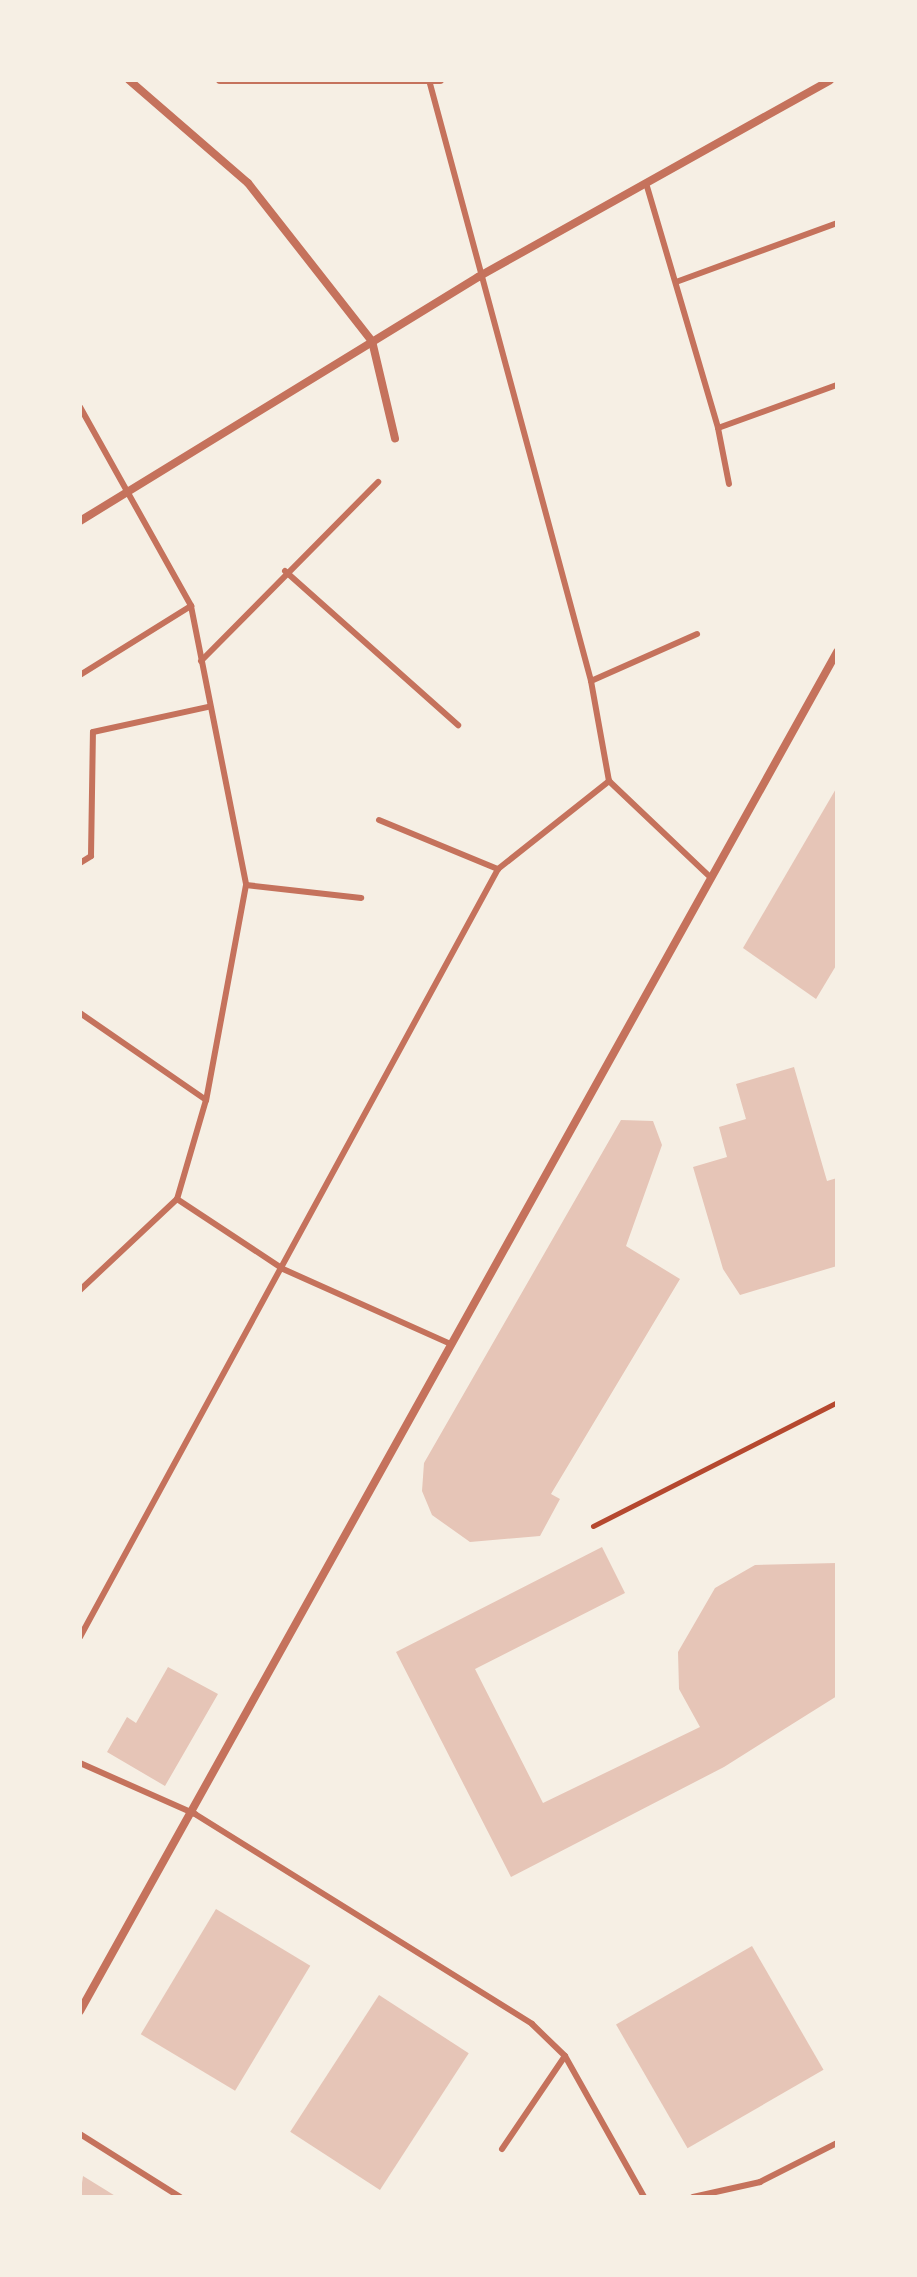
<!DOCTYPE html>
<style>
body{margin:0}
#map{position:relative;width:917px;height:2277px;overflow:hidden;background:#f6efe4;font-family:Barlow,sans-serif}
div>[style]{position:absolute}
.building>*{inset:0;background:#e6c5b7;transform-origin:0 0}
.path>*{height:5px;margin:-2.5px;padding:0 2.5px;transform-origin:2.5px;border-radius:2.5px;background:#b5482f}
.service>*{height:6px;margin:-3px;padding:0 3px;transform-origin:3px;border-radius:3px;background:#c5725c}
.minor>*{height:8px;margin:-4px;padding:0 4px;transform-origin:4px;border-radius:4px;background:#c5725c}
span{translate:-50% -50%;white-space:nowrap;text-align:center;line-height:1.15;-webkit-text-stroke:6px #f6efe4;paint-order:stroke}
.frame{position:absolute;inset:0;border:82px solid #f6efe4;pointer-events:none}
</style>
<div id="map">
<div class="building">
<i style="clip-path:polygon(837px 787px,837px 964px,816px 999px,743px 948px)"></i>
<i style="clip-path:polygon(794px 1067px,827px 1181px,837px 1178px,837px 1266px,740px 1295px,723px 1269px,693px 1167px,727px 1157px,719px 1127px,746px 1119px,736px 1084px)"></i>
<i style="clip-path:polygon(621px 1120px,653px 1121px,662px 1145px,626px 1246px,680px 1279px,551px 1494px,560px 1499px,540px 1536px,470px 1542px,432px 1515px,422px 1491px,424px 1463px)"></i>
<i style="clip-path:polygon(602px 1547px,625px 1593px,475px 1669px,543px 1803px,700px 1727px,679px 1689px,678px 1652px,715px 1588px,755px 1565px,837px 1563px,837px 1696px,724px 1767px,511px 1877px,396px 1652px)"></i>
<i style="clip-path:polygon(168px 1667px,218px 1694px,165px 1786px,107px 1752px,127px 1717px,136px 1723px)"></i>
<i style="left:216px;top:1909px;width:110px;height:146px;rotate:31deg"></i>
<i style="left:752px;top:1946px;width:143px;height:157px;rotate:60deg"></i>
<i style="left:379px;top:1995px;width:107px;height:163px;rotate:33deg"></i>
<i style="clip-path:polygon(83px 2176px,117px 2197px,80px 2197px)"></i>
</div>
<div class="path">
<i style="left:593px;top:1526px;width:274px;rotate:-26.9deg"></i>
</div>
<div class="service">
<i style="left:429px;top:80px;width:622px;rotate:74.91deg"></i>
<i style="left:591px;top:681px;width:102px;rotate:79.8deg"></i>
<i style="left:609px;top:781px;width:137px;rotate:43.5deg"></i>
<i style="left:646px;top:183px;width:255px;rotate:73.6deg"></i>
<i style="left:718px;top:428px;width:127px;rotate:-19.9deg"></i>
<i style="left:676px;top:282px;width:171px;rotate:-20.1deg"></i>
<i style="left:80px;top:407px;width:228px;rotate:60.8deg"></i>
<i style="left:191px;top:606px;width:284px;rotate:78.8deg"></i>
<i style="left:246px;top:885px;width:219px;rotate:100.5deg"></i>
<i style="left:206px;top:1100px;width:103px;rotate:106.3deg"></i>
<i style="left:177px;top:1199px;width:133px;rotate:136.8deg"></i>
<i style="left:718px;top:428px;width:57px;rotate:78.9deg"></i>
<i style="left:285px;top:571px;width:232px;rotate:41.7deg"></i>
<i style="left:201px;top:661px;width:252px;rotate:-45.3deg"></i>
<i style="left:80px;top:675px;width:131px;rotate:-31.9deg"></i>
<i style="left:591px;top:681px;width:116px;rotate:-23.9deg"></i>
<i style="left:379px;top:820px;width:129px;rotate:22.4deg"></i>
<i style="left:80px;top:863px;width:13px;rotate:-32deg"></i>
<i style="left:91px;top:856px;width:124px;rotate:-89.1deg"></i>
<i style="left:93px;top:732px;width:118px;rotate:-12.3deg"></i>
<i style="left:246px;top:885px;width:116px;rotate:6.4deg"></i>
<i style="left:80px;top:1013px;width:153px;rotate:34.6deg"></i>
<i style="left:177px;top:1199px;width:127px;rotate:33.4deg"></i>
<i style="left:283px;top:1269px;width:184px;rotate:24.1deg"></i>
<i style="left:80px;top:1637px;width:874px;rotate:-61.44deg"></i>
<i style="left:498px;top:869px;width:142px;rotate:-38.4deg"></i>
<i style="left:80px;top:1763px;width:126px;rotate:23.9deg"></i>
<i style="left:195px;top:1814px;width:397px;rotate:31.9deg"></i>
<i style="left:532px;top:2024px;width:46px;rotate:44.1deg"></i>
<i style="left:565px;top:2056px;width:162px;rotate:60.7deg"></i>
<i style="left:80px;top:2134px;width:118px;rotate:32.2deg"></i>
<i style="left:502px;top:2149px;width:112px;rotate:-55.9deg"></i>
<i style="left:693px;top:2197px;width:69px;rotate:-12.6deg"></i>
<i style="left:760px;top:2182px;width:86px;rotate:-26.9deg"></i>
</div>
<div class="minor">
<i style="left:129px;top:80px;width:157px;rotate:40.9deg"></i>
<i style="left:248px;top:183px;width:201px;rotate:51.9deg"></i>
<i style="left:372px;top:341px;width:100px;rotate:76.7deg"></i>
<i style="left:220px;top:80px;width:220px"></i>
<i style="left:80px;top:521px;width:467px;rotate:-31.5deg"></i>
<i style="left:478px;top:277px;width:403px;rotate:-29.2deg"></i>
<i style="left:80px;top:2011px;width:1556px;rotate:-60.88deg"></i>
</div>
<div class="frame"></div>
</div>
